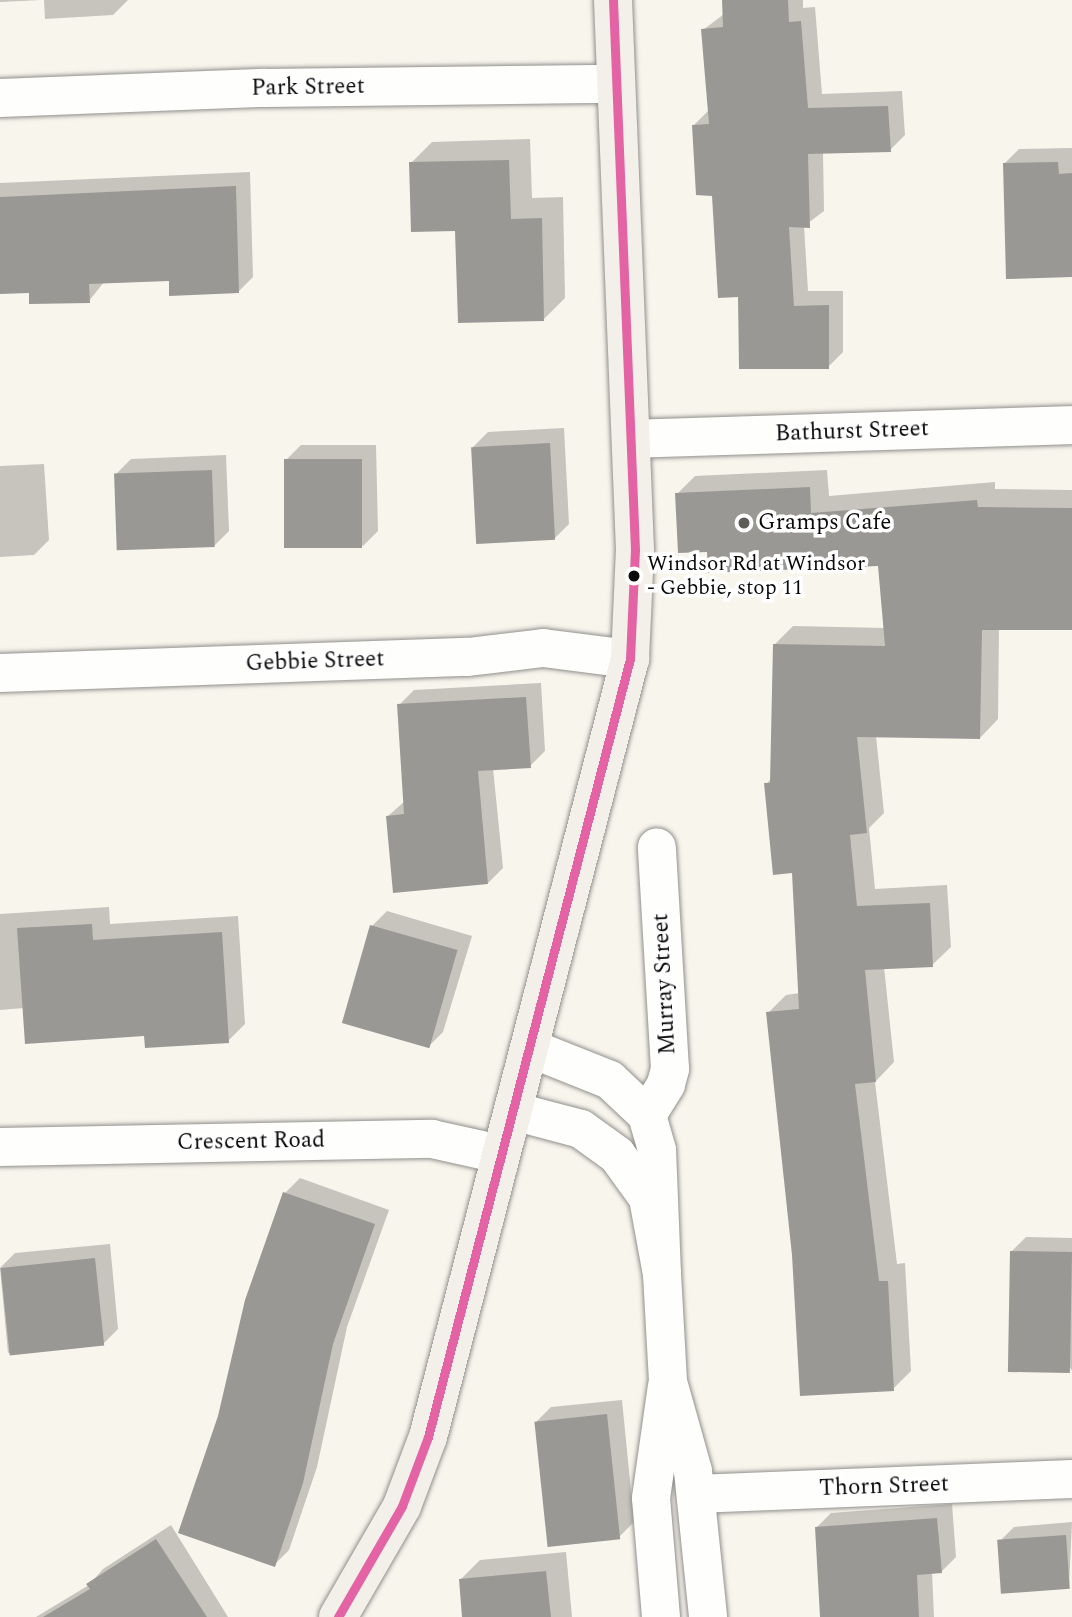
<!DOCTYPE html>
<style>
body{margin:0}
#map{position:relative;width:1072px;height:1617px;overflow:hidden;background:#f8f5ed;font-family:Spectral,serif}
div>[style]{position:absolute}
.shadow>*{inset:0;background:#0003}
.building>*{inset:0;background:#9a9894;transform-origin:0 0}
.roads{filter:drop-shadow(0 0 2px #91908c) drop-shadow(0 0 2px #91908c)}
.minor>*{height:38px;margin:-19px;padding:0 19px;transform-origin:19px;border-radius:19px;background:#fefefc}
.tertiary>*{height:38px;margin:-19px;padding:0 19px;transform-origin:19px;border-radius:19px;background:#fefefc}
.secondary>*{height:38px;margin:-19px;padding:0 19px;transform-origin:19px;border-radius:19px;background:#f2f0e8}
.bus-1>*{height:9px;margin:-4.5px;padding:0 4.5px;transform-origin:4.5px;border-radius:4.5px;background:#e463a4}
.dots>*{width:19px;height:19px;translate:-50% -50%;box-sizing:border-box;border:4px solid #fff;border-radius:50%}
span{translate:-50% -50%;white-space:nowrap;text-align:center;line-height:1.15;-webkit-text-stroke:7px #fff;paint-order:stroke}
.bus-label{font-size:21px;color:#0a0a0a}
.left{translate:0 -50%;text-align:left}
.street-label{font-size:23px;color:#0a0a0a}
.poi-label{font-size:23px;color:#0a0a0a}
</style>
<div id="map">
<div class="shadow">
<i style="clip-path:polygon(0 0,41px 0,0 2px)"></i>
<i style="clip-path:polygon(44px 0,128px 0,113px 15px,45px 19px)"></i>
<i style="clip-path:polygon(724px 0,803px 0,803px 8px,815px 7px,822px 94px,902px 91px,905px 135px,890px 150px,823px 152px,824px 211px,804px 226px,808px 291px,843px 291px,843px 352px,828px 367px,740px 295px,693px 126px,709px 110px,703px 30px,724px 14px)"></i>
<i style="clip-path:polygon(530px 139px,532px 198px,563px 197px,565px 298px,544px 319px,457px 229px,411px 163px,432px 142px)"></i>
<i style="clip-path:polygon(1072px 148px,1072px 275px,1004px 164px,1019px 149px)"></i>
<i style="clip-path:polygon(250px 172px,253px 277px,238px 292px,171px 279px,104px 282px,89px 301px,30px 291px,0 293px,0 183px)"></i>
<i style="clip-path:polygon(564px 428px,569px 524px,554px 539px,473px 447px,488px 432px)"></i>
<i style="clip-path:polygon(301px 445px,376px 445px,378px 531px,363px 546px,286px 460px)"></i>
<i style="clip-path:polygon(226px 455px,229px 531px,214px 546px,116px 474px,131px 459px)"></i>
<i style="clip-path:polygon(44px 464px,49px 540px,34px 555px,0 557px,0 466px)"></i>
<i style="clip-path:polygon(827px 470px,829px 496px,995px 482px,995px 489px,1072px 490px,1072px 629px,999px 628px,998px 719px,980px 738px,876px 736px,884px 813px,869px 828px,875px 889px,947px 885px,951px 947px,932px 965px,884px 967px,894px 1062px,875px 1082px,897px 1264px,905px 1263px,911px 1371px,893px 1389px,794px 1254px,768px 1013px,786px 995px,800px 993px,793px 871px,766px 784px,772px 778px,775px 644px,793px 626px,885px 628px,879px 564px,709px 550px,677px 494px,695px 476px)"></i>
<i style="clip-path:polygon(541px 683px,545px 751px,530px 766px,493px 768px,503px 868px,488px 883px,388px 816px,405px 801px,399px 705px,414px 690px)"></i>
<i style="clip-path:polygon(109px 907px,110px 924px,238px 916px,245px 1024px,228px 1041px,145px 1034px,24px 1008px,0 1010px,0 914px)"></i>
<i style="clip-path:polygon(387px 911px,472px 936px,443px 1032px,428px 1047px,372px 926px)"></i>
<i style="clip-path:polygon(300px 1178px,389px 1210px,347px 1327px,317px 1467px,289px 1550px,274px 1565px,220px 1417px,285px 1193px)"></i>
<i style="clip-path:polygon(1026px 1237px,1072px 1238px,1072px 1371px,1011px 1252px)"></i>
<i style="clip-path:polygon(110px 1244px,118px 1329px,103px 1344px,8px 1353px,0 1268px,15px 1253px)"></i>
<i style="clip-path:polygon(622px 1400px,634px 1522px,619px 1537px,536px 1422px,551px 1407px)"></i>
<i style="clip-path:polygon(952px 1504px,956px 1557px,941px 1572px,932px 1572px,934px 1617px,821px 1617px,816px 1528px,831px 1513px)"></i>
<i style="clip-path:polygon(1072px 1522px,1069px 1587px,999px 1542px,1014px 1527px)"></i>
<i style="clip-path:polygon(171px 1525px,228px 1617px,36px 1617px,89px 1585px,103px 1569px)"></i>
<i style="clip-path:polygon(566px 1552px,572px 1617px,464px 1617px,461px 1579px,480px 1560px)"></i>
</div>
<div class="building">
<i style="clip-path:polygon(722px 0,788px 0,789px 22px,801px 21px,808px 108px,888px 106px,891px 152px,808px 154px,810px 228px,789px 227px,794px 306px,829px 305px,829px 369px,739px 369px,738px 297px,718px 298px,712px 196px,696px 195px,692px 125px,709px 124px,701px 29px,723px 27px)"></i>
<i style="clip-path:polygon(509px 160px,511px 219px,542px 218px,544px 321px,458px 323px,455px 231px,411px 232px,409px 162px)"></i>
<i style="clip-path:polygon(1058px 162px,1059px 174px,1072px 173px,1072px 277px,1006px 279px,1003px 163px)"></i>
<i style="clip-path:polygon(236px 186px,239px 293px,169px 296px,169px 281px,89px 284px,90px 303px,29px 304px,29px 293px,0 294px,0 197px)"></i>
<i style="left:550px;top:443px;width:97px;height:79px;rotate:87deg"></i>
<i style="left:284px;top:459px;width:78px;height:89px"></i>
<i style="left:212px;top:470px;width:77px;height:98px;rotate:88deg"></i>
<i style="clip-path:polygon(810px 487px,811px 513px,977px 500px,978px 507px,1072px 508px,1072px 630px,982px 630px,980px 739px,857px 737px,867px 833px,850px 835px,857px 906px,930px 903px,933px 967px,865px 970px,876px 1082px,855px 1084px,879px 1281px,888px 1281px,894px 1391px,800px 1396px,792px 1255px,766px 1012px,799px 1009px,792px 873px,773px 875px,764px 783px,770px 783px,773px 644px,885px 646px,878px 566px,708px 573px,707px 552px,678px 553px,675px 493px)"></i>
<i style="clip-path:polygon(526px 697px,531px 768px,478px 771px,488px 884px,393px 893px,386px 816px,404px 814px,397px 704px)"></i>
<i style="clip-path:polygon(92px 924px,93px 940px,222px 932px,229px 1043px,145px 1048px,144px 1036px,25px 1044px,17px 928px)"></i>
<i style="left:370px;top:925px;width:91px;height:102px;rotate:16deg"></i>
<i style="clip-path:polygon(283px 1192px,375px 1224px,333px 1344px,303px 1483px,275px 1567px,178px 1533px,218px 1416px,245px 1300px)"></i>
<i style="left:1010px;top:1251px;width:62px;height:121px;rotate:1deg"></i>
<i style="left:95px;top:1258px;width:88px;height:95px;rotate:84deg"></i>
<i style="left:607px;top:1414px;width:126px;height:73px;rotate:84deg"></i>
<i style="clip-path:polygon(937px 1518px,942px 1573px,917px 1575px,919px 1617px,820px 1617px,815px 1527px)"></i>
<i style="left:1066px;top:1535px;width:54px;height:69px;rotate:86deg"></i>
<i style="clip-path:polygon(156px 1539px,207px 1617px,43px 1617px,90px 1589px,86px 1584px)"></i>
<i style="clip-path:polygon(546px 1571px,551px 1617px,462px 1617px,459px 1579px)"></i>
</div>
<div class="roads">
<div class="minor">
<i style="left:0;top:98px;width:265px;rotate:-2.2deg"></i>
<i style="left:265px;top:88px;width:350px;rotate:-0.7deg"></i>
<i style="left:631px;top:439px;width:441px;rotate:-1.8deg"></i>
<i style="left:0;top:673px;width:468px;rotate:-2deg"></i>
<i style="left:468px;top:657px;width:76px;rotate:-6.8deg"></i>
<i style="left:543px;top:648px;width:88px;rotate:7.2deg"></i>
<i style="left:647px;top:1115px;width:36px;rotate:-58deg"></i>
<i style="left:666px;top:1084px;width:16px;rotate:-75deg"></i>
<i style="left:670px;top:1069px;width:222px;rotate:-93.4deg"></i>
<i style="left:0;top:1147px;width:432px;rotate:-1.1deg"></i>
<i style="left:432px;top:1139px;width:70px;rotate:12.4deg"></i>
<i style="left:696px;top:1494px;width:376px;rotate:-2.3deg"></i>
</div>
<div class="tertiary">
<i style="left:513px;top:1111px;width:70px;rotate:14.8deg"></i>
<i style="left:581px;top:1129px;width:44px;rotate:35.8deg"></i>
<i style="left:617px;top:1155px;width:53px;rotate:54.2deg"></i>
<i style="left:648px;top:1198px;width:77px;rotate:79.6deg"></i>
<i style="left:662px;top:1274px;width:124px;rotate:-92.3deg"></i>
<i style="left:657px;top:1150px;width:36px;rotate:-106deg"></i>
<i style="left:647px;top:1115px;width:51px;rotate:-136.6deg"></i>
<i style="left:610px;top:1080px;width:86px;rotate:-158.2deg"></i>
<i style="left:662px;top:1274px;width:108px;rotate:86.8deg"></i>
<i style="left:668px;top:1382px;width:92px;rotate:74.3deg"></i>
<i style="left:693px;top:1471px;width:147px;rotate:84.1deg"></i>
<i style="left:661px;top:1617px;width:119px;rotate:-94.8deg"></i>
<i style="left:651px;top:1498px;width:113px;rotate:-81.9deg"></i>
</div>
<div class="secondary">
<i style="left:338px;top:1617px;width:128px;rotate:-60deg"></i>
<i style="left:402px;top:1506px;width:74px;rotate:-69.4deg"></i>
<i style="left:428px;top:1437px;width:804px;rotate:-75.45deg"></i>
<i style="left:630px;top:659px;width:109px;rotate:-87.4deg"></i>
<i style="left:635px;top:550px;width:550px;rotate:-92.29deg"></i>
</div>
</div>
<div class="bus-1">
<i style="left:338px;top:1617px;width:128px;rotate:-60deg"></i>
<i style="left:402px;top:1506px;width:74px;rotate:-69.4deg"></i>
<i style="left:428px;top:1437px;width:804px;rotate:-75.45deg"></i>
<i style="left:630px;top:659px;width:109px;rotate:-87.4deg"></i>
<i style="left:635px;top:550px;width:550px;rotate:-92.29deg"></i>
</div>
<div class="dots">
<i style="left:744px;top:523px;background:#5d5c59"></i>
<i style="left:634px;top:576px;background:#0a0a0a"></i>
</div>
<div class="bus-label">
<span class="left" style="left:647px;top:576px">Windsor Rd at Windsor<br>- Gebbie, stop 11</span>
</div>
<div class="street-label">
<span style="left:308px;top:88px;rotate:-1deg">Park Street</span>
<span style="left:852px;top:432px;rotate:-2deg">Bathurst Street</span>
<span style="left:315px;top:662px;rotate:-2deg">Gebbie Street</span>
<span style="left:665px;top:984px;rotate:-93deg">Murray Street</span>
<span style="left:251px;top:1142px;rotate:-1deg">Crescent Road</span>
<span style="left:884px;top:1487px;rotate:-2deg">Thorn Street</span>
</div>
<div class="poi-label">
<span class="left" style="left:758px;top:523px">Gramps Cafe</span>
</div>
</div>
